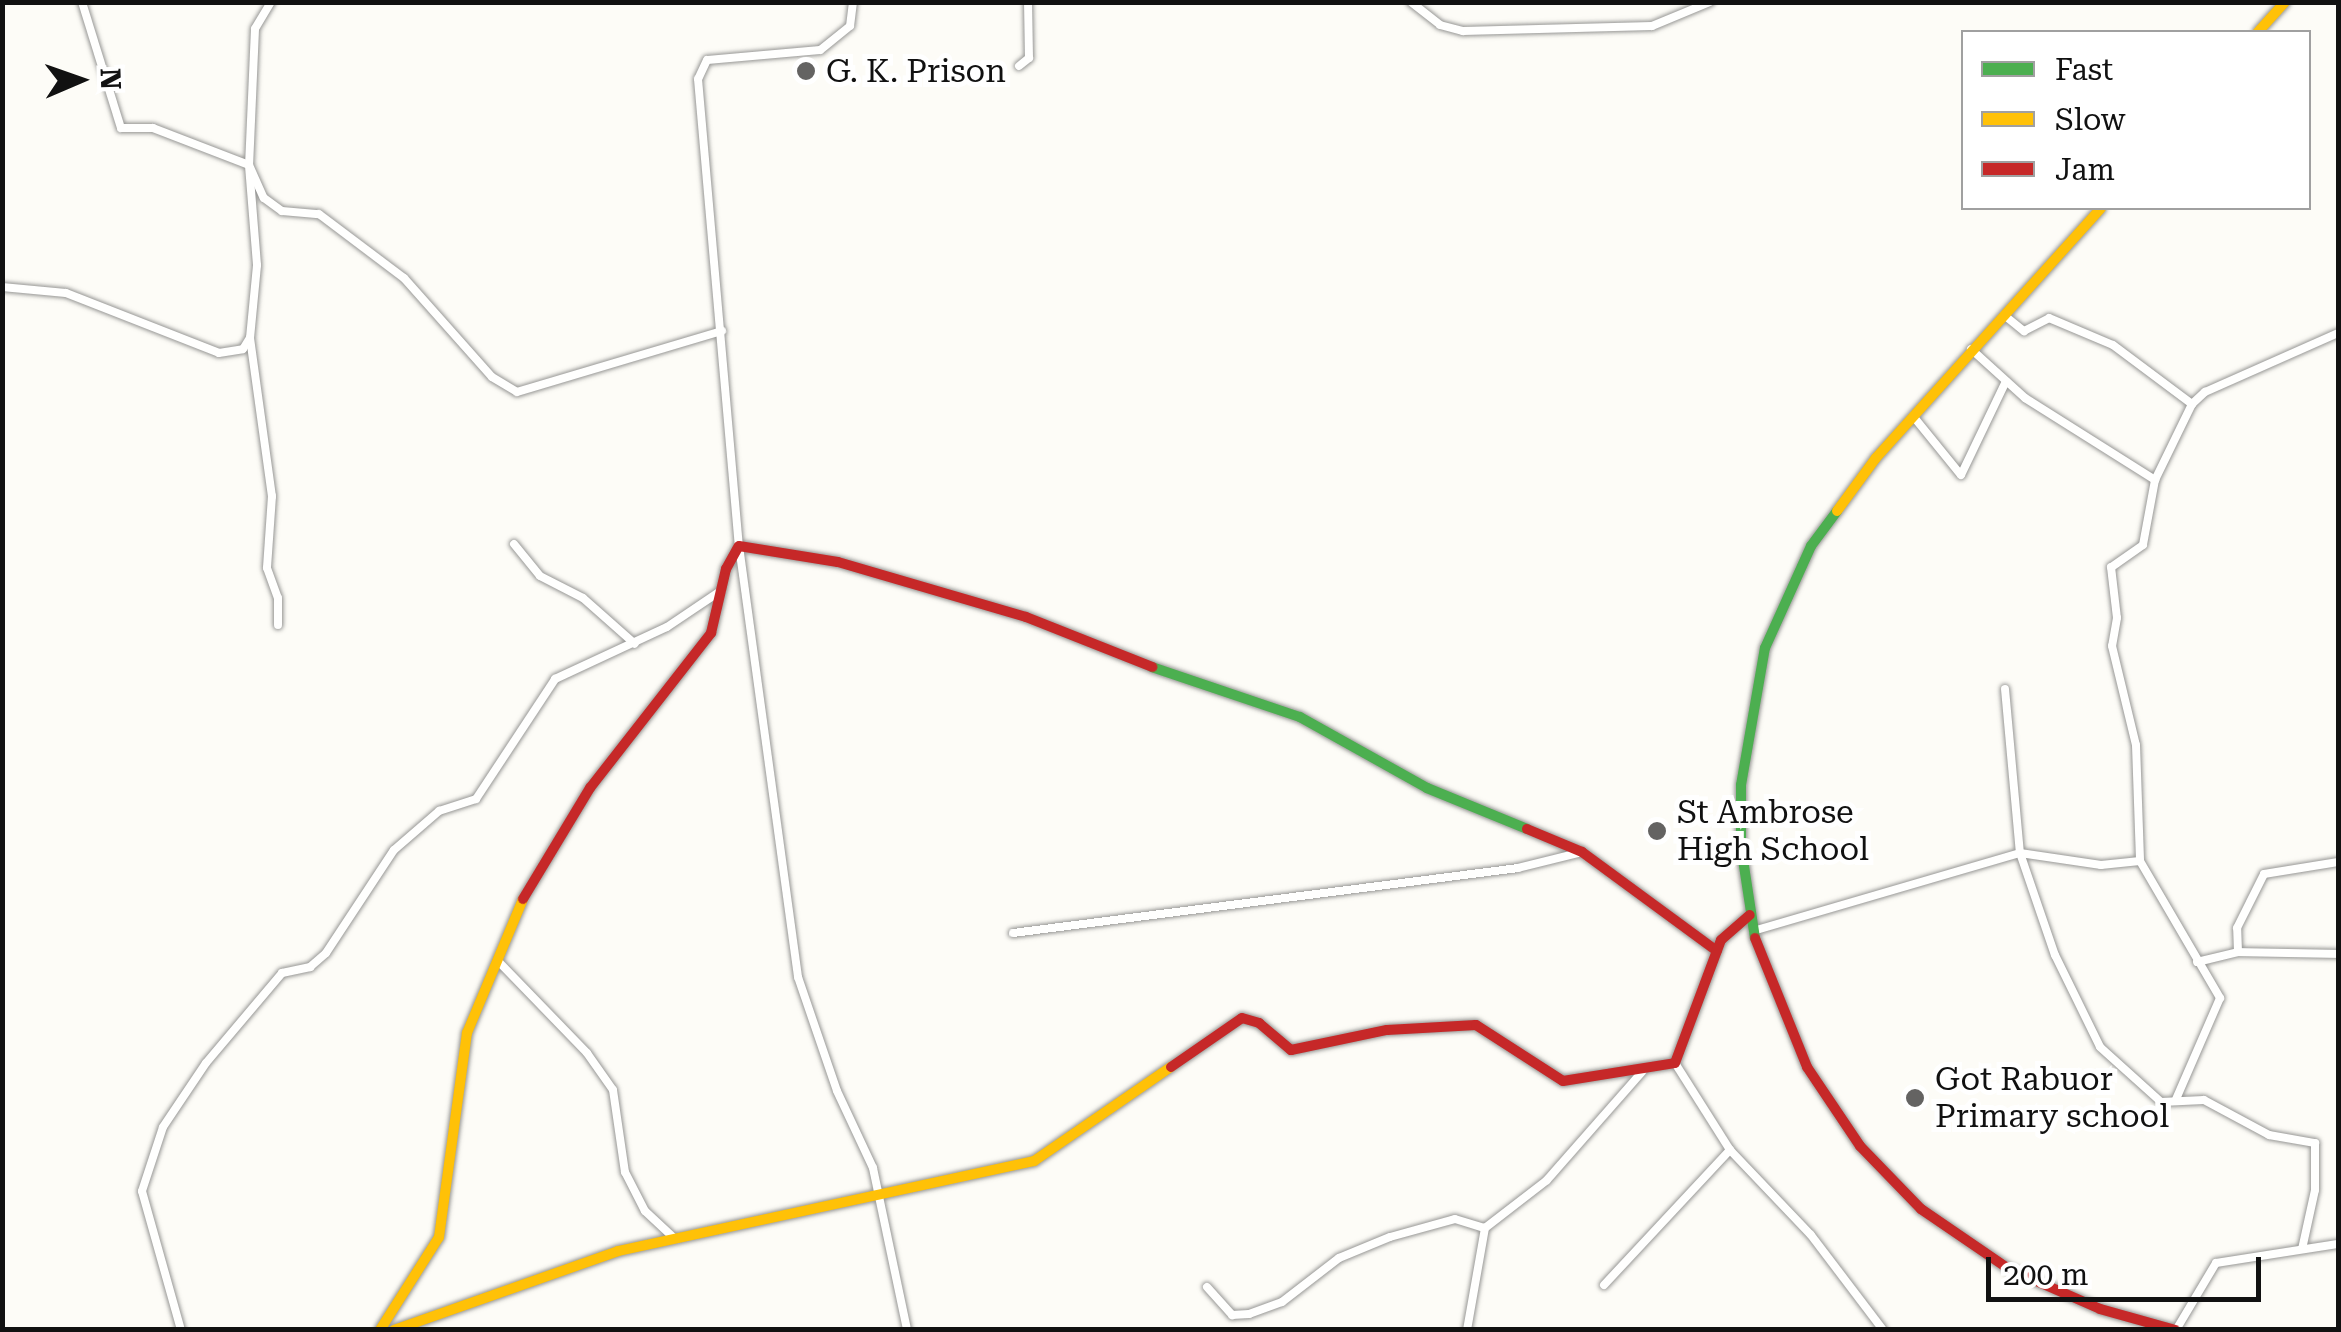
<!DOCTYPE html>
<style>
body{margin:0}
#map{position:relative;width:2341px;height:1332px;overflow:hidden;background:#fdfcf7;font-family:"Roboto Serif",serif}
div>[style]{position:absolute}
.roads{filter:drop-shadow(0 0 2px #979795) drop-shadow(0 0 2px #979795)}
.street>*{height:8px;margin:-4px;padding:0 4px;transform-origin:4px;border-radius:4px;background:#fffffe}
.fast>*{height:10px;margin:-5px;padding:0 5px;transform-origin:5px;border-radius:5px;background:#4caf50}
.slow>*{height:10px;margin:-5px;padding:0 5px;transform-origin:5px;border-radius:5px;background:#ffc107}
.jam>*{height:10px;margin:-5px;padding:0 5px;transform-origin:5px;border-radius:5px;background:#c62828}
.dots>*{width:28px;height:28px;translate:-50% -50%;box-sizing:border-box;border:5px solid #fff;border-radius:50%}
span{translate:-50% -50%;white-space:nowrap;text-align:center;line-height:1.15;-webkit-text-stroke:10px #fff;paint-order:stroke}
.poi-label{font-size:32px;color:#111}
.left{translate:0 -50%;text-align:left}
.frame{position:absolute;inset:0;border:5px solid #111;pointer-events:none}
.legend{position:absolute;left:1961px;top:30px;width:350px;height:180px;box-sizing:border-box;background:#fff;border:2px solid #a0a0a0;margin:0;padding:12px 18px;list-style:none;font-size:30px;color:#111}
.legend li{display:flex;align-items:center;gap:20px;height:50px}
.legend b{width:50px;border:2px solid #a0a0a0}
.north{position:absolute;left:30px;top:30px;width:100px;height:100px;-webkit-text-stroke:8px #fff;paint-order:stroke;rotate:88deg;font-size:28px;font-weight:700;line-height:40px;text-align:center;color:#111}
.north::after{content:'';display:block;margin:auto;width:35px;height:45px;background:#111;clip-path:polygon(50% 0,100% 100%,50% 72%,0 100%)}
.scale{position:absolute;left:1986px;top:1257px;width:275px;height:45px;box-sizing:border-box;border:5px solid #111;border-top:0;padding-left:12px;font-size:30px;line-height:35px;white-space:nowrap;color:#111;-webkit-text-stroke:8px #fff;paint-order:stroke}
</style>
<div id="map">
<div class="roads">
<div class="street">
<i style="left:271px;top:2px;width:31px;rotate:121deg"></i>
<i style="left:255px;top:29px;width:136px;rotate:92.5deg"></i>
<i style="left:249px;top:165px;width:36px;rotate:66deg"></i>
<i style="left:264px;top:198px;width:22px;rotate:36deg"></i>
<i style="left:282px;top:211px;width:37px;rotate:5deg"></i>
<i style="left:319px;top:214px;width:106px;rotate:37deg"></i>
<i style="left:404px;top:278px;width:132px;rotate:48.4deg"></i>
<i style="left:492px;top:377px;width:29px;rotate:31deg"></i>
<i style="left:517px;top:392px;width:214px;rotate:-16.6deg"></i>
<i style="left:853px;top:2px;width:24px;rotate:97deg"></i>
<i style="left:850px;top:26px;width:38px;rotate:141deg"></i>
<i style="left:820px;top:50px;width:113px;rotate:174.9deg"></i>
<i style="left:707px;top:60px;width:21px;rotate:115deg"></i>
<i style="left:698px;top:79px;width:469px;rotate:85deg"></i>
<i style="left:739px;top:546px;width:435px;rotate:82.2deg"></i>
<i style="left:798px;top:977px;width:120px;rotate:71.1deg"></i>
<i style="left:837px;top:1091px;width:85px;rotate:64.9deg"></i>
<i style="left:873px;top:1168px;width:166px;rotate:78.1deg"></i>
<i style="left:1411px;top:2px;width:37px;rotate:38deg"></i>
<i style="left:1440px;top:25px;width:24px;rotate:15deg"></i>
<i style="left:1463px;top:31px;width:189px;rotate:-1.5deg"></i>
<i style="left:1652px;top:26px;width:63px;rotate:-22.5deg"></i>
<i style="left:1019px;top:66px;width:13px;rotate:-39deg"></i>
<i style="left:1029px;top:58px;width:56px;rotate:-91deg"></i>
<i style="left:2px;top:287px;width:64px;rotate:5.4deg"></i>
<i style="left:66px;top:293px;width:164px;rotate:21.4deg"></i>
<i style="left:219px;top:353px;width:24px;rotate:-9deg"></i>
<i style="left:243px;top:349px;width:13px;rotate:-58deg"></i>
<i style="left:250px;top:338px;width:73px;rotate:-84.5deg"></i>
<i style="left:257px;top:265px;width:100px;rotate:-94.6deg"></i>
<i style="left:249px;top:165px;width:103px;rotate:-158.9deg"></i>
<i style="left:153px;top:128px;width:32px;rotate:180deg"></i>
<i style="left:121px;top:128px;width:132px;rotate:-107.2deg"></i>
<i style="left:2004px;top:315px;width:26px;rotate:39deg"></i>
<i style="left:2024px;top:331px;width:28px;rotate:-27deg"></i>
<i style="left:2049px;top:318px;width:69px;rotate:22.9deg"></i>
<i style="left:2113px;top:345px;width:99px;rotate:36.8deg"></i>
<i style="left:250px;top:338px;width:160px;rotate:82.1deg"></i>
<i style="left:272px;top:496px;width:72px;rotate:94deg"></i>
<i style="left:267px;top:568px;width:32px;rotate:70deg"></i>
<i style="left:278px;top:598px;width:27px;rotate:90deg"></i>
<i style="left:1971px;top:349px;width:73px;rotate:42.2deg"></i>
<i style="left:2025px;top:398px;width:154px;rotate:32.2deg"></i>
<i style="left:2155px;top:480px;width:66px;rotate:100.5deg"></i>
<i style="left:2143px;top:545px;width:39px;rotate:145deg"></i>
<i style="left:2111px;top:567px;width:51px;rotate:83.3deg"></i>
<i style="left:2117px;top:618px;width:28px;rotate:100deg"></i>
<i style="left:2112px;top:646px;width:102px;rotate:76.4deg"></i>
<i style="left:2136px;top:745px;width:116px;rotate:88deg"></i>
<i style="left:2140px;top:861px;width:159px;rotate:59.7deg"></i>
<i style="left:2220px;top:998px;width:110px;rotate:113.5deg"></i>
<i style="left:1913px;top:416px;width:76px;rotate:50.9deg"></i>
<i style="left:1961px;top:475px;width:104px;rotate:-64.4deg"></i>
<i style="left:2155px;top:480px;width:85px;rotate:-64deg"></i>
<i style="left:2192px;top:404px;width:18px;rotate:-43deg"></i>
<i style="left:2205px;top:392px;width:145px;rotate:-23.9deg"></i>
<i style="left:514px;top:544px;width:41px;rotate:50.9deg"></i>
<i style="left:540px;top:576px;width:48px;rotate:27.1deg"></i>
<i style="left:583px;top:598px;width:69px;rotate:41.5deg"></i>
<i style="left:2005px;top:689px;width:165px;rotate:84.8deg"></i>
<i style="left:2020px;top:853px;width:108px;rotate:71.1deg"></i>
<i style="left:2055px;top:955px;width:102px;rotate:63.9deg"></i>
<i style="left:2100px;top:1047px;width:82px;rotate:42deg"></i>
<i style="left:2161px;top:1102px;width:43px;rotate:-2.7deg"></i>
<i style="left:2204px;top:1100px;width:74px;rotate:28.3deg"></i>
<i style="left:2269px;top:1135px;width:47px;rotate:9.9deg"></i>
<i style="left:2315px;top:1143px;width:47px;rotate:90deg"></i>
<i style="left:2315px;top:1190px;width:60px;rotate:102.4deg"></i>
<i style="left:1753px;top:931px;width:278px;rotate:-16.3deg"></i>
<i style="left:2020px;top:853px;width:82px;rotate:8.4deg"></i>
<i style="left:2101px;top:865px;width:39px;rotate:-6deg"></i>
<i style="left:1013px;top:933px;width:509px;rotate:-7.33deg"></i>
<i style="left:1518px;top:868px;width:66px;rotate:-14deg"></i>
<i style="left:2238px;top:952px;width:24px;rotate:-92deg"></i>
<i style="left:2237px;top:928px;width:60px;rotate:-63.4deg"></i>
<i style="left:2264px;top:874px;width:75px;rotate:-9.2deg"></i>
<i style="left:498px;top:961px;width:128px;rotate:45.9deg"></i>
<i style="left:587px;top:1053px;width:45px;rotate:54.9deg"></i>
<i style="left:613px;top:1090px;width:83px;rotate:81.7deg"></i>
<i style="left:625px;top:1172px;width:44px;rotate:62.9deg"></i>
<i style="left:645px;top:1211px;width:40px;rotate:43deg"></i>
<i style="left:2197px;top:962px;width:42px;rotate:-13.7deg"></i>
<i style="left:2238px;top:952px;width:100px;rotate:1.1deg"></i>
<i style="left:1675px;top:1063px;width:103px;rotate:57.7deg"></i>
<i style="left:1730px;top:1150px;width:117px;rotate:46.4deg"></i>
<i style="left:1811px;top:1235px;width:119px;rotate:52.8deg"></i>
<i style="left:1604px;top:1285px;width:185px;rotate:-47deg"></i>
<i style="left:1207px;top:1287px;width:38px;rotate:48deg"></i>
<i style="left:1232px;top:1315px;width:17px;rotate:-3deg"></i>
<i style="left:1249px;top:1314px;width:35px;rotate:-20deg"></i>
<i style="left:1282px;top:1302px;width:72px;rotate:-37.7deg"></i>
<i style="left:1339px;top:1258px;width:55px;rotate:-22.4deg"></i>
<i style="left:1390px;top:1237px;width:67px;rotate:-15.5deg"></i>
<i style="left:1455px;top:1219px;width:31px;rotate:17deg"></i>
<i style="left:1485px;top:1228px;width:78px;rotate:-37.7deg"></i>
<i style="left:1547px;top:1180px;width:144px;rotate:-48.7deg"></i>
<i style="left:181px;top:1330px;width:144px;rotate:-105.7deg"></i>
<i style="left:142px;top:1191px;width:67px;rotate:-71.8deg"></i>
<i style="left:163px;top:1127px;width:77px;rotate:-56.1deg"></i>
<i style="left:206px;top:1063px;width:118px;rotate:-49.8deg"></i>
<i style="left:282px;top:973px;width:29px;rotate:-12deg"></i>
<i style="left:310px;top:967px;width:21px;rotate:-41deg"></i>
<i style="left:326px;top:953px;width:123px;rotate:-56.6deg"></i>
<i style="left:394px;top:850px;width:60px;rotate:-40.9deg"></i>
<i style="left:439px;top:811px;width:39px;rotate:-18deg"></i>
<i style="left:476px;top:799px;width:144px;rotate:-56.6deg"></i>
<i style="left:555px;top:679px;width:123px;rotate:-24.9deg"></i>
<i style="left:667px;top:627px;width:66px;rotate:-33.9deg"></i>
<i style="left:1467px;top:1330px;width:104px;rotate:-80deg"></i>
<i style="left:2176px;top:1330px;width:78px;rotate:-59.2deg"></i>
<i style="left:2216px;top:1263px;width:123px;rotate:-8.9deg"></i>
</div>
<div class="fast">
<i style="left:1152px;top:667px;width:156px;rotate:18.7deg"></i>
<i style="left:1300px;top:717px;width:145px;rotate:29.2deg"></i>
<i style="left:1427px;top:788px;width:108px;rotate:22.3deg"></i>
<i style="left:1755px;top:938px;width:93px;rotate:-98.7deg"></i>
<i style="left:1741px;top:846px;width:61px;rotate:-90deg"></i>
<i style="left:1741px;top:785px;width:139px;rotate:-80.1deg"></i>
<i style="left:1765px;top:648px;width:112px;rotate:-65.7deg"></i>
<i style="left:1811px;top:546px;width:44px;rotate:-53.4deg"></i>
</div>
<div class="slow">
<i style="left:2258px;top:32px;width:40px;rotate:-48deg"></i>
<i style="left:1837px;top:511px;width:66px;rotate:-53.7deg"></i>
<i style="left:1876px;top:458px;width:336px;rotate:-48deg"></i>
<i style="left:380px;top:1330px;width:110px;rotate:-57.6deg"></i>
<i style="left:439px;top:1237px;width:206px;rotate:-82.2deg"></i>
<i style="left:467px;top:1033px;width:145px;rotate:-67.3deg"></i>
<i style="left:394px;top:1330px;width:238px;rotate:-19.4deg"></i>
<i style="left:618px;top:1251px;width:426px;rotate:-12.2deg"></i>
<i style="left:1034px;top:1161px;width:166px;rotate:-34.5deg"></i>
</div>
<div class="jam">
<i style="left:1527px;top:829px;width:60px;rotate:22.7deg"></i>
<i style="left:1582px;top:852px;width:167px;rotate:36.3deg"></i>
<i style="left:523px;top:899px;width:130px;rotate:-58.9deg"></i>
<i style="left:590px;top:788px;width:197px;rotate:-52deg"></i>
<i style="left:711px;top:633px;width:66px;rotate:-76.8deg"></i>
<i style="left:726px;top:569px;width:26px;rotate:-61deg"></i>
<i style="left:739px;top:546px;width:100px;rotate:9.2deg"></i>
<i style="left:838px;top:562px;width:196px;rotate:16.3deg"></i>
<i style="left:1026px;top:617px;width:136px;rotate:21.6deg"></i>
<i style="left:1755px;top:938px;width:139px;rotate:68deg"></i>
<i style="left:1807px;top:1067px;width:95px;rotate:56.1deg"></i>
<i style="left:1860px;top:1146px;width:88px;rotate:45.9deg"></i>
<i style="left:1921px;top:1209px;width:107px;rotate:34.3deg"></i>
<i style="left:2009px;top:1269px;width:99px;rotate:23.7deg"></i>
<i style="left:2100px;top:1309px;width:78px;rotate:15.6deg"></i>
<i style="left:1171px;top:1067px;width:86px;rotate:-34.6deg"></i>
<i style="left:1242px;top:1018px;width:18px;rotate:16deg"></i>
<i style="left:1259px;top:1023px;width:42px;rotate:40.2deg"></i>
<i style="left:1291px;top:1050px;width:98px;rotate:-11.8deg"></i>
<i style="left:1387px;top:1030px;width:89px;rotate:-3.2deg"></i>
<i style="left:1476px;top:1025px;width:103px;rotate:32.8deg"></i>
<i style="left:1563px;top:1081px;width:113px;rotate:-9.1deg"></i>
<i style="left:1675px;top:1063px;width:131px;rotate:-69.5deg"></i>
<i style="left:1721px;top:940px;width:38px;rotate:-41deg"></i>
</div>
</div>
<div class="dots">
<i style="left:806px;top:71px;background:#646362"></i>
<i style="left:1657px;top:831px;background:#646362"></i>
<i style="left:1915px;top:1098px;background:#646362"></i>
</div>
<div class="poi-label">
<span class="left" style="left:826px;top:71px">G. K. Prison</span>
<span class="left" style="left:1677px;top:831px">St Ambrose<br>High School</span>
<span class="left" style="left:1935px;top:1098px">Got Rabuor<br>Primary school</span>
</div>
<div class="frame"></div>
<ul class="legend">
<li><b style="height:12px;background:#4caf50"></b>Fast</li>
<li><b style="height:12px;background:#ffc107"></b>Slow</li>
<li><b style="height:12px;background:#c62828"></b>Jam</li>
</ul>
<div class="north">N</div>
<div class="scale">200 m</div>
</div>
